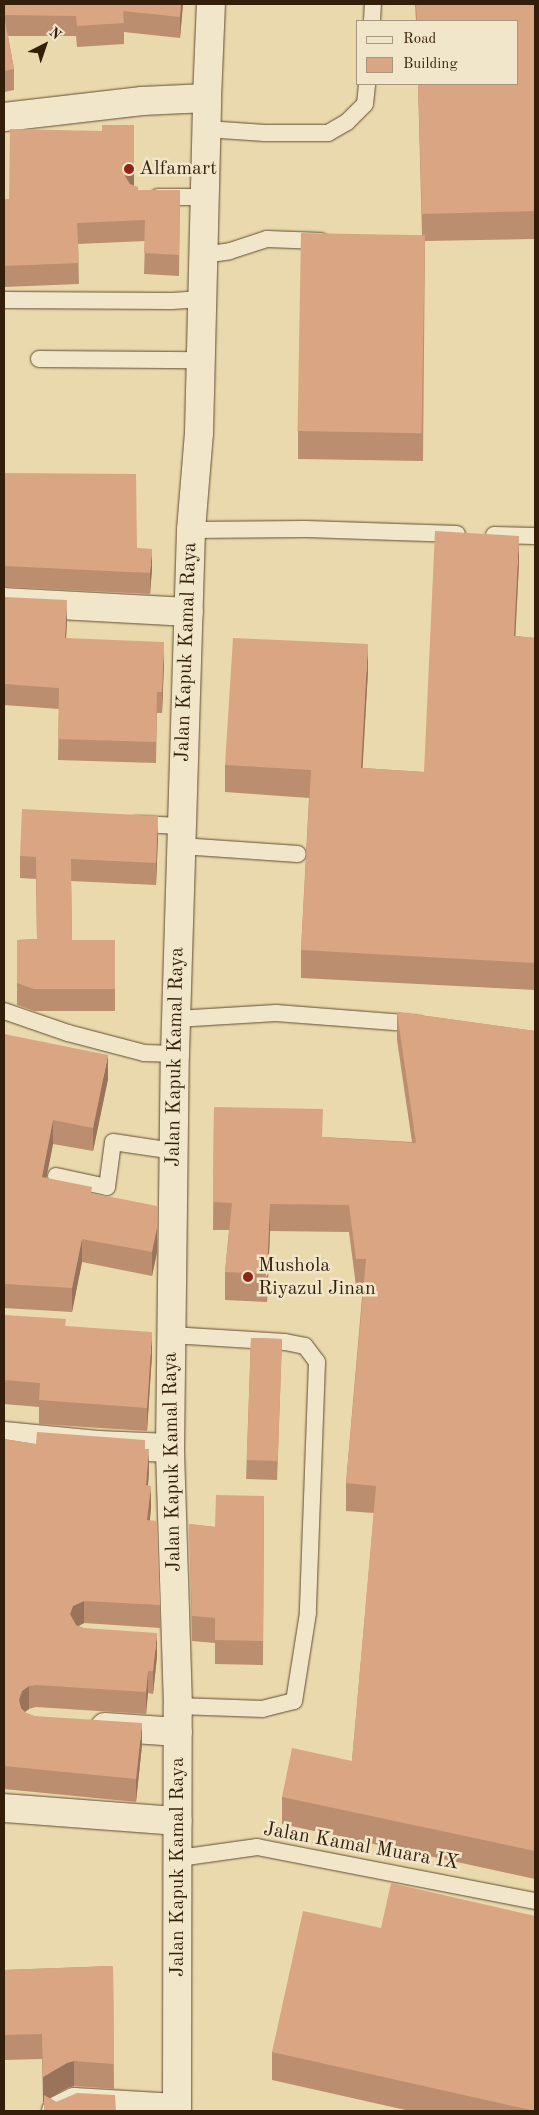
<!DOCTYPE html>
<style>
body{margin:0}
#map{position:relative;width:539px;height:2115px;overflow:hidden;background:#ead9ac;font-family:"Old Standard TT",serif}
div>[style]{position:absolute}
.roads{filter:drop-shadow(0 0 1px #614d32) drop-shadow(0 0 1px #614d32)}
.service>*{height:16px;margin:-8px;padding:0 8px;transform-origin:8px;border-radius:8px;background:#f1e6c9}
.minor>*{height:28px;margin:-14px;padding:0 14px;transform-origin:14px;border-radius:14px;background:#f1e6c9}
.secondary>*{height:28px;margin:-14px;padding:0 14px;transform-origin:14px;border-radius:14px;background:#f1e6c9}
.wall>*{inset:0;background:#bb8e70;transform-origin:0 0}
.shaded-wall>*{inset:0;background:#99745b}
.building>*{inset:0;background:#daa582;transform-origin:0 0}
.dots>*{width:14px;height:14px;translate:-50% -50%;box-sizing:border-box;border:2px solid #f1e6c9;border-radius:50%}
span{translate:-50% -50%;white-space:nowrap;text-align:center;line-height:1.15;-webkit-text-stroke:5px #f1e6c9;paint-order:stroke}
.poi-label{font-size:20px;color:#331e0a}
.left{translate:0 -50%;text-align:left}
.street-label{font-size:20px;color:#331e0a}
.frame{position:absolute;inset:0;border:5px solid #331e0a;pointer-events:none}
.legend{position:absolute;left:356px;top:20px;width:162px;height:65px;box-sizing:border-box;background:#f1e6c9;border:1px solid #a5967d;margin:0;padding:6px 9px;list-style:none;font-size:15px;color:#331e0a}
.legend li{display:flex;align-items:center;gap:10px;height:25px}
.legend b{width:25px;border:1px solid #a5967d}
.north{position:absolute;left:20px;top:20px;width:50px;height:50px;-webkit-text-stroke:4px #f1e6c9;paint-order:stroke;rotate:41deg;font-size:14px;font-weight:700;line-height:20px;text-align:center;color:#331e0a}
.north::after{content:'';display:block;margin:auto;width:18px;height:22px;background:#331e0a;clip-path:polygon(50% 0,100% 100%,50% 72%,0 100%)}
</style>
<div id="map">
<div class="roads">
<div class="service">
<i style="left:372px;top:21px;width:17px;rotate:-87deg"></i>
<i style="left:206px;top:129px;width:59px;rotate:3.9deg"></i>
<i style="left:265px;top:133px;width:63px"></i>
<i style="left:328px;top:133px;width:22px;rotate:-30deg"></i>
<i style="left:347px;top:122px;width:25px;rotate:-45deg"></i>
<i style="left:365px;top:104px;width:20px;rotate:-84deg"></i>
<i style="left:158px;top:197px;width:47px"></i>
<i style="left:203px;top:255px;width:27px;rotate:-8deg"></i>
<i style="left:230px;top:251px;width:39px;rotate:-18deg"></i>
<i style="left:267px;top:239px;width:54px;rotate:2.1deg"></i>
<i style="left:4px;top:300px;width:168px;rotate:0.3deg"></i>
<i style="left:172px;top:301px;width:30px;rotate:-4deg"></i>
<i style="left:39px;top:359px;width:162px;rotate:0.4deg"></i>
<i style="left:191px;top:530px;width:115px;rotate:-0.5deg"></i>
<i style="left:306px;top:529px;width:151px;rotate:1.9deg"></i>
<i style="left:494px;top:535px;width:41px;rotate:1.4deg"></i>
<i style="left:137px;top:824px;width:44px;rotate:2.6deg"></i>
<i style="left:181px;top:846px;width:117px;rotate:3.9deg"></i>
<i style="left:4px;top:1011px;width:68px;rotate:19deg"></i>
<i style="left:68px;top:1033px;width:79px;rotate:14.7deg"></i>
<i style="left:144px;top:1053px;width:31px;rotate:2deg"></i>
<i style="left:176px;top:1019px;width:100px;rotate:-3.4deg"></i>
<i style="left:276px;top:1013px;width:142px;rotate:4.4deg"></i>
<i style="left:56px;top:1176px;width:52px;rotate:12.2deg"></i>
<i style="left:107px;top:1187px;width:45px;rotate:-82.4deg"></i>
<i style="left:113px;top:1142px;width:62px;rotate:8.4deg"></i>
<i style="left:171px;top:1335px;width:114px;rotate:3.5deg"></i>
<i style="left:285px;top:1342px;width:20px;rotate:11deg"></i>
<i style="left:305px;top:1346px;width:20px;rotate:53deg"></i>
<i style="left:317px;top:1362px;width:251px;rotate:92.1deg"></i>
<i style="left:308px;top:1613px;width:89px;rotate:99deg"></i>
<i style="left:294px;top:1701px;width:32px;rotate:166deg"></i>
<i style="left:263px;top:1709px;width:85px;rotate:-178deg"></i>
<i style="left:179px;top:1858px;width:79px;rotate:-8deg"></i>
<i style="left:257px;top:1847px;width:283px;rotate:11deg"></i>
</div>
<div class="minor">
<i style="left:4px;top:117px;width:139px;rotate:-6.6deg"></i>
<i style="left:142px;top:101px;width:65px;rotate:-2.6deg"></i>
<i style="left:4px;top:602px;width:185px;rotate:3.1deg"></i>
<i style="left:4px;top:1436px;width:94px;rotate:5.5deg"></i>
<i style="left:98px;top:1445px;width:72px;rotate:2.4deg"></i>
<i style="left:105px;top:1727px;width:73px;rotate:3.9deg"></i>
<i style="left:4px;top:1808px;width:174px;rotate:4.3deg"></i>
<i style="left:56px;top:2111px;width:20px;rotate:-27deg"></i>
<i style="left:74px;top:2102px;width:103px;rotate:3.3deg"></i>
</div>
<div class="secondary">
<i style="left:177px;top:2111px;width:405px;rotate:-89.9deg"></i>
<i style="left:178px;top:1706px;width:258px;rotate:-91.8deg"></i>
<i style="left:170px;top:1448px;width:394px;rotate:-89.3deg"></i>
<i style="left:175px;top:1054px;width:524px;rotate:-88.25deg"></i>
<i style="left:191px;top:530px;width:97px;rotate:-85.3deg"></i>
<i style="left:199px;top:433px;width:335px;rotate:-88.6deg"></i>
<i style="left:207px;top:98px;width:94px;rotate:-87.6deg"></i>
</div>
</div>
<div class="wall">
<i style="clip-path:polygon(4px 4px,183px 4px,180px 38px,124px 32px,124px 44px,77px 47px,76px 36px,8px 36px,14px 69px,14px 90px,4px 92px)"></i>
<i style="clip-path:polygon(415px 4px,535px 4px,535px 239px,425px 241px,423px 461px,298px 459px,298px 431px,422px 235px,418px 84px,518px 84px,518px 21px,416px 21px)"></i>
<i style="clip-path:polygon(134px 125px,134px 186px,138px 190px,180px 190px,179px 276px,144px 274px,145px 241px,78px 244px,79px 284px,4px 287px,4px 199px,9px 199px,102px 131px)"></i>
<i style="clip-path:polygon(4px 473px,137px 548px,152px 569px,150px 594px,4px 587px)"></i>
<i style="clip-path:polygon(519px 563px,515px 636px,535px 638px,535px 990px,301px 978px,301px 950px,309px 798px,225px 792px,225px 765px,368px 671px,362px 768px,424px 772px)"></i>
<i style="clip-path:polygon(4px 597px,67px 621px,66px 638px,164px 663px,162px 713px,157px 713px,156px 763px,58px 760px,59px 709px,4px 705px)"></i>
<i style="clip-path:polygon(158px 837px,156px 885px,71px 881px,72px 940px,115px 940px,115px 1011px,34px 1011px,17px 1005px,17px 940px,37px 939px,36px 879px,20px 878px,20px 856px)"></i>
<i style="clip-path:polygon(397px 1012px,535px 1031px,535px 1879px,282px 1824px,282px 1797px,352px 1761px,374px 1513px,346px 1511px,346px 1483px,363px 1286px,356px 1286px,349px 1232px,270px 1231px,267px 1302px,225px 1300px,225px 1272px,229px 1230px,213px 1230px,214px 1107px,323px 1137px,412px 1142px,397px 1040px)"></i>
<i style="clip-path:polygon(4px 1034px,108px 1079px,93px 1151px,53px 1144px,46px 1178px,92px 1193px,157px 1252px,152px 1276px,82px 1262px,72px 1312px,4px 1308px)"></i>
<i style="clip-path:polygon(4px 1315px,66px 1326px,152px 1355px,147px 1431px,39px 1424px,39px 1407px,4px 1404px)"></i>
<i style="left:251px;top:1338px;width:31px;height:141px;rotate:2deg"></i>
<i style="clip-path:polygon(4px 1439px,36px 1444px,145px 1449px,149px 1472px,148px 1485px,151px 1508px,150px 1520px,160px 1605px,160px 1628px,84px 1623px,78px 1626px,157px 1656px,153px 1694px,148px 1693px,146px 1714px,36px 1707px,29px 1709px,25px 1712px,26px 1713px,34px 1716px,142px 1745px,136px 1802px,4px 1789px)"></i>
<i style="clip-path:polygon(264px 1496px,263px 1665px,215px 1664px,215px 1643px,192px 1641px,189px 1524px,215px 1527px)"></i>
<i style="clip-path:polygon(381px 1928px,535px 2111px,410px 2111px,272px 2080px,272px 2052px)"></i>
<i style="clip-path:polygon(113px 1966px,114px 2089px,74px 2086px,67px 2088px,50px 2098px,56px 2102px,43px 2102px,42px 2059px,4px 2060px,4px 1970px)"></i>
</div>
<div class="shaded-wall">
<i style="clip-path:polygon(181px 4px,183px 4px,180px 38px,180px 17px)"></i>
<i style="clip-path:polygon(134px 125px,134px 187px,127px 192px,125px 176px)"></i>
<i style="clip-path:polygon(519px 536px,519px 563px,514px 664px,514px 636px)"></i>
<i style="clip-path:polygon(152px 549px,152px 569px,150px 594px,150px 573px)"></i>
<i style="clip-path:polygon(67px 600px,67px 621px,65px 659px,65px 638px)"></i>
<i style="clip-path:polygon(164px 642px,164px 663px,162px 713px,162px 692px)"></i>
<i style="clip-path:polygon(368px 644px,368px 671px,361px 796px,361px 768px)"></i>
<i style="clip-path:polygon(158px 816px,158px 837px,156px 885px,156px 863px)"></i>
<i style="clip-path:polygon(108px 1055px,108px 1079px,93px 1151px,93px 1128px)"></i>
<i style="clip-path:polygon(53px 1120px,53px 1144px,42px 1201px,42px 1177px)"></i>
<i style="clip-path:polygon(270px 1204px,270px 1231px,267px 1302px,267px 1274px)"></i>
<i style="clip-path:polygon(157px 1206px,157px 1252px,152px 1276px,152px 1252px)"></i>
<i style="clip-path:polygon(82px 1239px,82px 1262px,72px 1312px,72px 1288px)"></i>
<i style="clip-path:polygon(152px 1332px,152px 1355px,147px 1431px,147px 1408px)"></i>
<i style="clip-path:polygon(149px 1449px,149px 1472px,146px 1508px,146px 1485px)"></i>
<i style="clip-path:polygon(151px 1486px,151px 1508px,147px 1542px,147px 1520px)"></i>
<i style="clip-path:polygon(84px 1601px,84px 1623px,73px 1629px,70px 1614px,73px 1606px)"></i>
<i style="clip-path:polygon(157px 1633px,157px 1656px,153px 1694px,153px 1671px)"></i>
<i style="clip-path:polygon(148px 1671px,148px 1693px,146px 1714px,146px 1692px)"></i>
<i style="clip-path:polygon(29px 1686px,29px 1709px,22px 1714px,19px 1700px,22px 1691px)"></i>
<i style="clip-path:polygon(142px 1723px,142px 1745px,136px 1802px,136px 1779px)"></i>
<i style="clip-path:polygon(74px 2061px,74px 2086px,67px 2088px,43px 2102px,43px 2077px,67px 2063px)"></i>
</div>
<div class="building">
<i style="clip-path:polygon(4px 4px,181px 4px,180px 17px,123px 11px,124px 23px,77px 26px,76px 16px,4px 15px,14px 69px,4px 71px)"></i>
<i style="clip-path:polygon(416px 4px,535px 4px,535px 211px,422px 214px,418px 84px,518px 84px,518px 21px,417px 21px)"></i>
<i style="clip-path:polygon(102px 125px,134px 125px,134px 166px,127px 171px,125px 176px,130px 184px,138px 187px,138px 190px,180px 190px,179px 255px,144px 253px,145px 220px,77px 223px,79px 263px,4px 266px,4px 199px,9px 199px,10px 129px,102px 131px)"></i>
<i style="left:301px;top:233px;width:124px;height:198px;rotate:1deg"></i>
<i style="clip-path:polygon(4px 473px,136px 474px,137px 548px,152px 549px,150px 573px,4px 566px)"></i>
<i style="clip-path:polygon(435px 531px,519px 536px,514px 636px,535px 638px,535px 963px,301px 950px,311px 770px,225px 765px,233px 638px,368px 644px,361px 768px,424px 772px)"></i>
<i style="clip-path:polygon(4px 597px,67px 600px,65px 638px,164px 642px,162px 692px,157px 692px,156px 742px,58px 739px,59px 688px,4px 684px)"></i>
<i style="clip-path:polygon(22px 809px,158px 816px,156px 863px,71px 859px,72px 940px,115px 940px,115px 989px,34px 989px,17px 983px,17px 940px,37px 939px,36px 857px,20px 856px)"></i>
<i style="clip-path:polygon(397px 1012px,535px 1031px,535px 1851px,282px 1797px,292px 1748px,352px 1761px,376px 1486px,346px 1483px,366px 1259px,356px 1259px,349px 1205px,270px 1204px,267px 1274px,225px 1272px,232px 1203px,213px 1202px,214px 1107px,323px 1109px,322px 1137px,416px 1143px)"></i>
<i style="clip-path:polygon(4px 1034px,108px 1055px,93px 1128px,53px 1120px,42px 1177px,92px 1187px,91px 1193px,157px 1206px,157px 1228px,152px 1252px,82px 1239px,72px 1288px,4px 1284px)"></i>
<i style="clip-path:polygon(4px 1315px,66px 1319px,65px 1326px,152px 1332px,147px 1408px,39px 1400px,40px 1383px,4px 1380px)"></i>
<i style="left:251px;top:1338px;width:31px;height:122px;rotate:2deg"></i>
<i style="clip-path:polygon(37px 1432px,145px 1440px,145px 1449px,149px 1449px,146px 1485px,151px 1486px,147px 1520px,157px 1521px,160px 1605px,84px 1601px,73px 1606px,70px 1614px,76px 1625px,83px 1628px,157px 1633px,153px 1671px,148px 1671px,146px 1692px,36px 1685px,29px 1686px,22px 1691px,19px 1700px,21px 1708px,26px 1713px,34px 1716px,142px 1723px,136px 1779px,4px 1766px,4px 1439px,36px 1444px)"></i>
<i style="clip-path:polygon(216px 1495px,264px 1496px,263px 1641px,215px 1640px,215px 1618px,192px 1616px,189px 1524px,215px 1527px)"></i>
<i style="clip-path:polygon(391px 1883px,535px 1916px,535px 2111px,272px 2052px,303px 1911px,381px 1928px)"></i>
<i style="clip-path:polygon(113px 1966px,114px 2064px,74px 2061px,67px 2063px,43px 2077px,42px 2034px,4px 2035px,4px 1970px)"></i>
<i style="clip-path:polygon(77px 2093px,115px 2095px,116px 2111px,44px 2111px,44px 2095px,56px 2102px)"></i>
</div>
<div class="dots">
<i style="left:129px;top:169px;background:#8f2418"></i>
<i style="left:248px;top:1277px;background:#8f2418"></i>
</div>
<div class="poi-label">
<span class="left" style="left:139px;top:169px">Alfamart</span>
<span class="left" style="left:258px;top:1278px">Mushola<br>Riyazul Jinan</span>
</div>
<div class="street-label">
<span style="left:187px;top:652px;rotate:-88deg">Jalan Kapuk Kamal Raya</span>
<span style="left:176px;top:1057px;rotate:-89deg">Jalan Kapuk Kamal Raya</span>
<span style="left:173px;top:1462px;rotate:-91deg">Jalan Kapuk Kamal Raya</span>
<span style="left:361px;top:1847px;rotate:10deg">Jalan Kamal Muara IX</span>
<span style="left:178px;top:1867px;rotate:-90deg">Jalan Kapuk Kamal Raya</span>
</div>
<div class="frame"></div>
<ul class="legend">
<li><b style="height:6px;background:#f1e6c9"></b>Road</li>
<li><b style="height:14px;background:#daa582"></b>Building</li>
</ul>
<div class="north">N</div>
</div>
